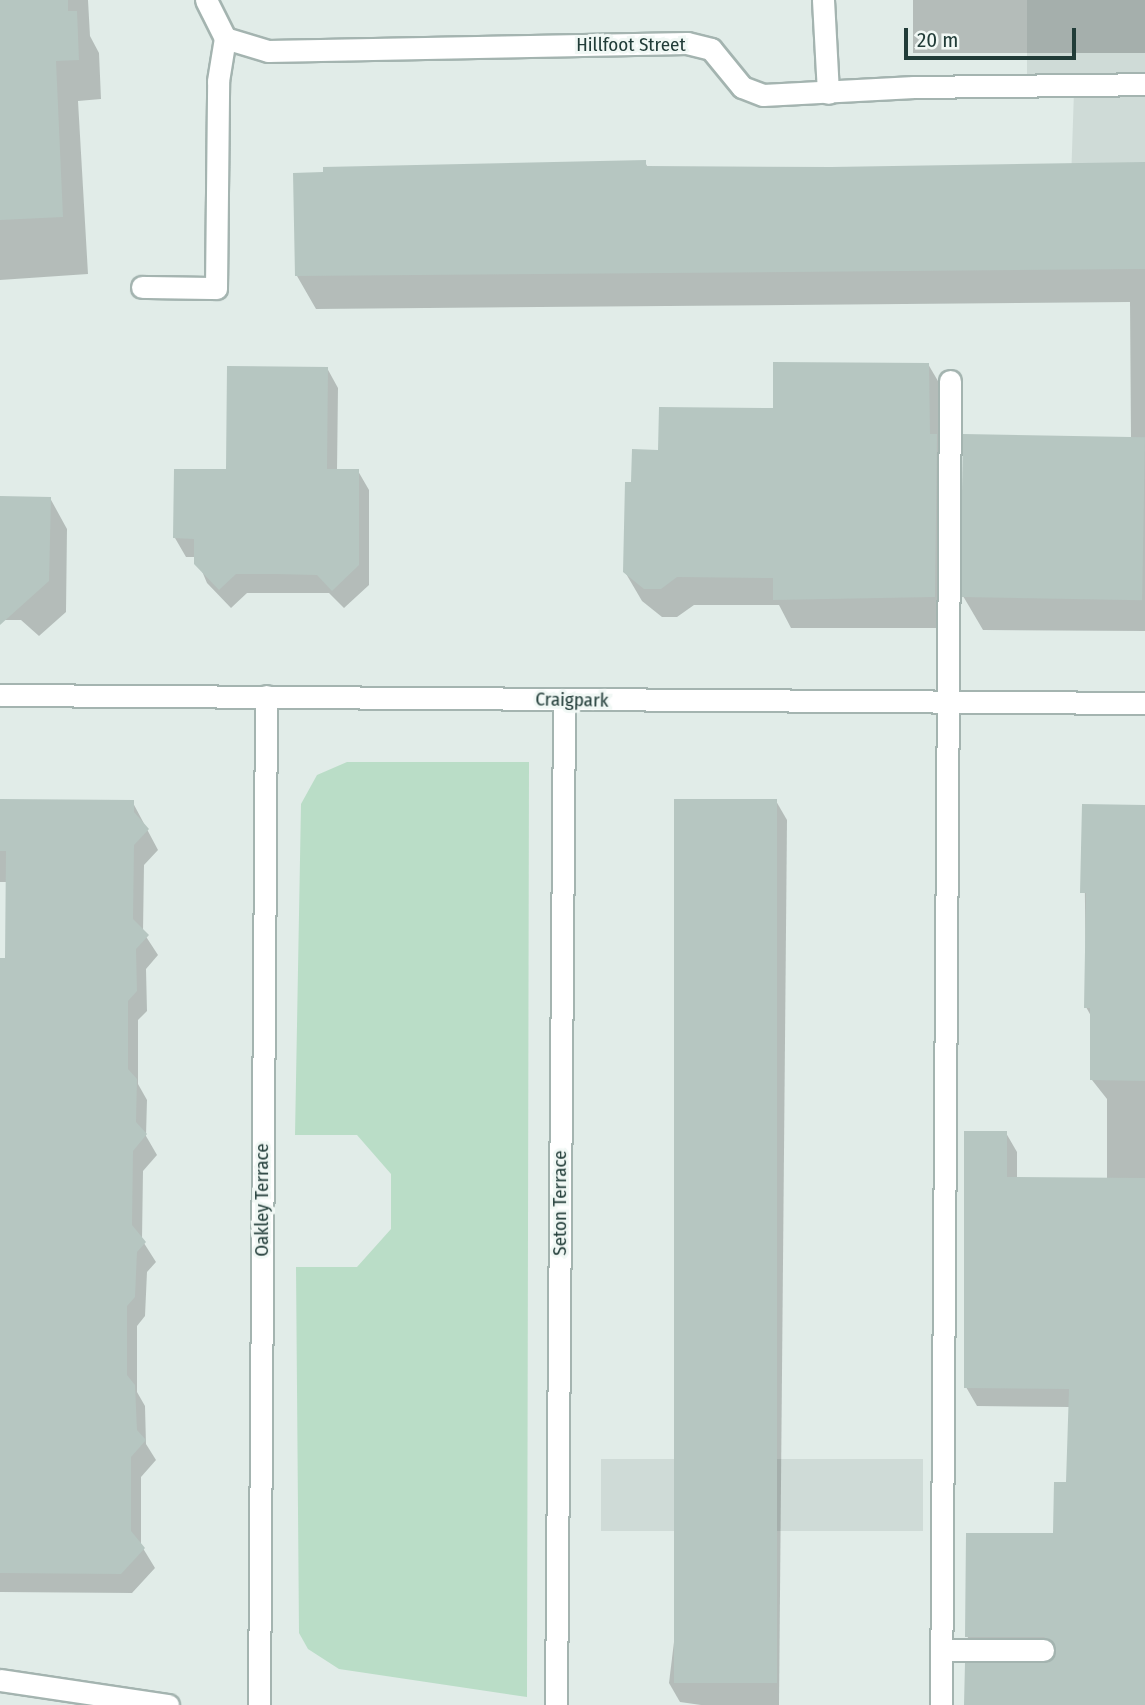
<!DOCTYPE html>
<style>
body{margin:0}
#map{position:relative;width:1145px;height:1705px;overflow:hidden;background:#e1ece8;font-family:"Fira Sans Condensed",sans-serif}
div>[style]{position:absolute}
.built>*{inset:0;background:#cfdbd7;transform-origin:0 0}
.green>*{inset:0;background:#baddc7}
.shadow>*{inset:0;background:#0003;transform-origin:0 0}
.building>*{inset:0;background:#b6c6c1;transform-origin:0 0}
.roads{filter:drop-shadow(2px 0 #a4b4b0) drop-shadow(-2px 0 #a4b4b0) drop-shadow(0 2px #a4b4b0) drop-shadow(0 -2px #a4b4b0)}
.lane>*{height:21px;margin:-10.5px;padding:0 10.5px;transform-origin:10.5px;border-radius:10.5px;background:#fff}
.street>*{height:21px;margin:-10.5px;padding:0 10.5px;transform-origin:10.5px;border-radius:10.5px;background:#fff}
span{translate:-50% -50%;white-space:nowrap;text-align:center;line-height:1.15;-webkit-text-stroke:6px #f1f8f5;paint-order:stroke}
.street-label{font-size:19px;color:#213c38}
.scale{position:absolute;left:904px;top:28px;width:172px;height:32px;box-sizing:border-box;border:4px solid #213c38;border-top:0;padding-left:9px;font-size:21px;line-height:24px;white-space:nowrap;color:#213c38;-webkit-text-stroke:5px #f1f8f5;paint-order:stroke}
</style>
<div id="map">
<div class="built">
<div style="clip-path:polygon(1027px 0,1145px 0,1145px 210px,1070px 211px,1074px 91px,1027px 94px)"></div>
<div style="left:601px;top:1459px;width:322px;height:72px"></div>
</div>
<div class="green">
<div style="clip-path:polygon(347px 762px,529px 762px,527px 1697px,339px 1669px,308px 1649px,299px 1633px,296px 1267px,357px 1267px,391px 1229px,391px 1174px,357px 1135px,295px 1135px,301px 804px,317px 775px)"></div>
</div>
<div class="shadow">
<div style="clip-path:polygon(0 0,88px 0,90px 36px,99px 53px,101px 99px,78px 101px,88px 274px,0 280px)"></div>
<div style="left:913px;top:0;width:232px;height:53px"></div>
<div style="clip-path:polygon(645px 162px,648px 168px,831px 169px,1145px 163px,1145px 631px,983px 630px,963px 596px,1131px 438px,1130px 302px,316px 309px,297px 276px,295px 175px)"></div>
<div style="clip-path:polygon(928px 364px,945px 393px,946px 628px,791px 628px,779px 605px,694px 605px,677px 617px,662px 617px,642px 601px,625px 572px,633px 484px,660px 451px,775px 410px)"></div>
<div style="clip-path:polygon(327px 368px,338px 388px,337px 471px,358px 471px,369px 490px,369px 585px,344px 608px,329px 593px,247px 593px,231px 608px,207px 583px,196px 557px,186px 557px,175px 538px,227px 470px)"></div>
<div style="clip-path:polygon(0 498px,50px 498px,67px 529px,66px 612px,39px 636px,21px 620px,0 620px)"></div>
<div style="clip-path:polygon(0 801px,132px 801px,158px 850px,144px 865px,143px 932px,158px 955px,146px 969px,147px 1011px,138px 1020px,138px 1084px,147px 1100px,146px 1136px,157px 1155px,143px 1171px,142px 1240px,156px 1262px,147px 1272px,145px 1316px,137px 1326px,137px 1392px,145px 1406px,146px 1444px,156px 1460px,141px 1477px,141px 1545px,155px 1568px,132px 1593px,0 1592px,0 960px,7px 960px,7px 882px,0 882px)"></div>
<div style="clip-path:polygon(776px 801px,787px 820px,779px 1705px,701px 1705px,680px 1702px,669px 1683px)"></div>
<div style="clip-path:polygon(1084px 806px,1145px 806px,1145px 1705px,966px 1705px,1044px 1665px,1054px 1655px,978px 1655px,967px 1636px,1055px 1535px,1068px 1484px,1070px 1407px,977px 1406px,966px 1387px,1006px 1133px,1017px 1152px,1017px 1179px,1107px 1180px,1107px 1099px,1092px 1080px,1091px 1016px,1086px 1007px)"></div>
</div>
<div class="building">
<div style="clip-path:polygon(0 0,68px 0,68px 11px,77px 11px,79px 60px,56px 61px,63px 217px,0 220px)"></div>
<div style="clip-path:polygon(646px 160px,646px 166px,831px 167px,1145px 162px,1145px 269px,295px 276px,293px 173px,323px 172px,323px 167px)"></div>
<div style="clip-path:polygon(773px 362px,929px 363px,930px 434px,937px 434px,935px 597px,773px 600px,773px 578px,677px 577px,661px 589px,644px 589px,623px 572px,625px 482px,631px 482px,632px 449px,658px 450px,659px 407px,773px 408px)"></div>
<div style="clip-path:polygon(227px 366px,328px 367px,327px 469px,359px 469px,359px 565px,332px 591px,317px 575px,276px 574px,236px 574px,219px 590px,194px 564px,194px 539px,173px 538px,174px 469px,226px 469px)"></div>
<div style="left:963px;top:434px;width:182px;height:163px;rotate:1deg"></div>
<div style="clip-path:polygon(0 496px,51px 497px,49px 581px,0 625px)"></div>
<div style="clip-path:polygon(0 799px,134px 800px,134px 812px,149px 829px,134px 845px,133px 919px,149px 935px,136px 949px,137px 991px,128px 1001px,128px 1069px,137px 1079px,136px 1122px,147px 1134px,133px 1151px,132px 1225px,146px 1242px,137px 1252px,135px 1297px,127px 1306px,127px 1375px,135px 1385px,137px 1430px,146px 1440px,131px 1457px,131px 1531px,145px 1548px,121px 1574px,0 1573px,0 958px,5px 958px,6px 851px,0 851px)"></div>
<div style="left:674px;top:799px;width:103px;height:884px"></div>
<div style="clip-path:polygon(1082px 804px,1145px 805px,1145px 1081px,1090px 1080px,1090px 1008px,1084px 1008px,1086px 893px,1080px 893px)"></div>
<div style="clip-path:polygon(964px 1131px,1007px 1131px,1007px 1177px,1145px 1178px,1145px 1705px,964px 1705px,965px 1663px,1043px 1663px,1055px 1656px,1055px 1644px,1044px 1637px,965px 1637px,966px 1533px,1053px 1533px,1054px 1482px,1066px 1482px,1069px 1389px,964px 1388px)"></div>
</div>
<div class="roads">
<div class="lane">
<div style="left:142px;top:287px;width:74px;rotate:0.8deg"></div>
<div style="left:216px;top:288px;width:207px;rotate:-89.4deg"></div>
<div style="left:218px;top:81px;width:44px;rotate:-80.8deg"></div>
<div style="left:943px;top:1650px;width:100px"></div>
<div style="left:941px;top:1705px;width:1324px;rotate:-89.61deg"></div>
</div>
<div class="street">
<div style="left:206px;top:0;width:42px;rotate:63.4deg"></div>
<div style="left:225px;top:38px;width:45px;rotate:16.8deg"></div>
<div style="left:268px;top:51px;width:419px;rotate:-1.1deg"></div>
<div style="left:687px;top:43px;width:25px;rotate:14deg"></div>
<div style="left:711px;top:49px;width:49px;rotate:50.8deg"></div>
<div style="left:742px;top:87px;width:22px;rotate:21deg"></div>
<div style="left:763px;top:95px;width:151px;rotate:-3deg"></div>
<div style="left:914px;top:87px;width:231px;rotate:-0.7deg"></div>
<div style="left:823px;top:0;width:93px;rotate:86.9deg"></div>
<div style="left:0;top:695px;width:1145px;rotate:0.4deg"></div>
<div style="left:0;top:1680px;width:170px;rotate:8.5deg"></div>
<div style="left:259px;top:1705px;width:1009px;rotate:-89.6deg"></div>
<div style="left:556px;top:1705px;width:1005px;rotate:-89.54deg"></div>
</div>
</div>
<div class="street-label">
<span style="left:631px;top:45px">Hillfoot Street</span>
<span style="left:572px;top:700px;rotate:1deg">Craigpark</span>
<span style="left:262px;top:1200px;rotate:-90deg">Oakley Terrace</span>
<span style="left:560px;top:1203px;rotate:-90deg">Seton Terrace</span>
</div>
<div class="scale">20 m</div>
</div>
